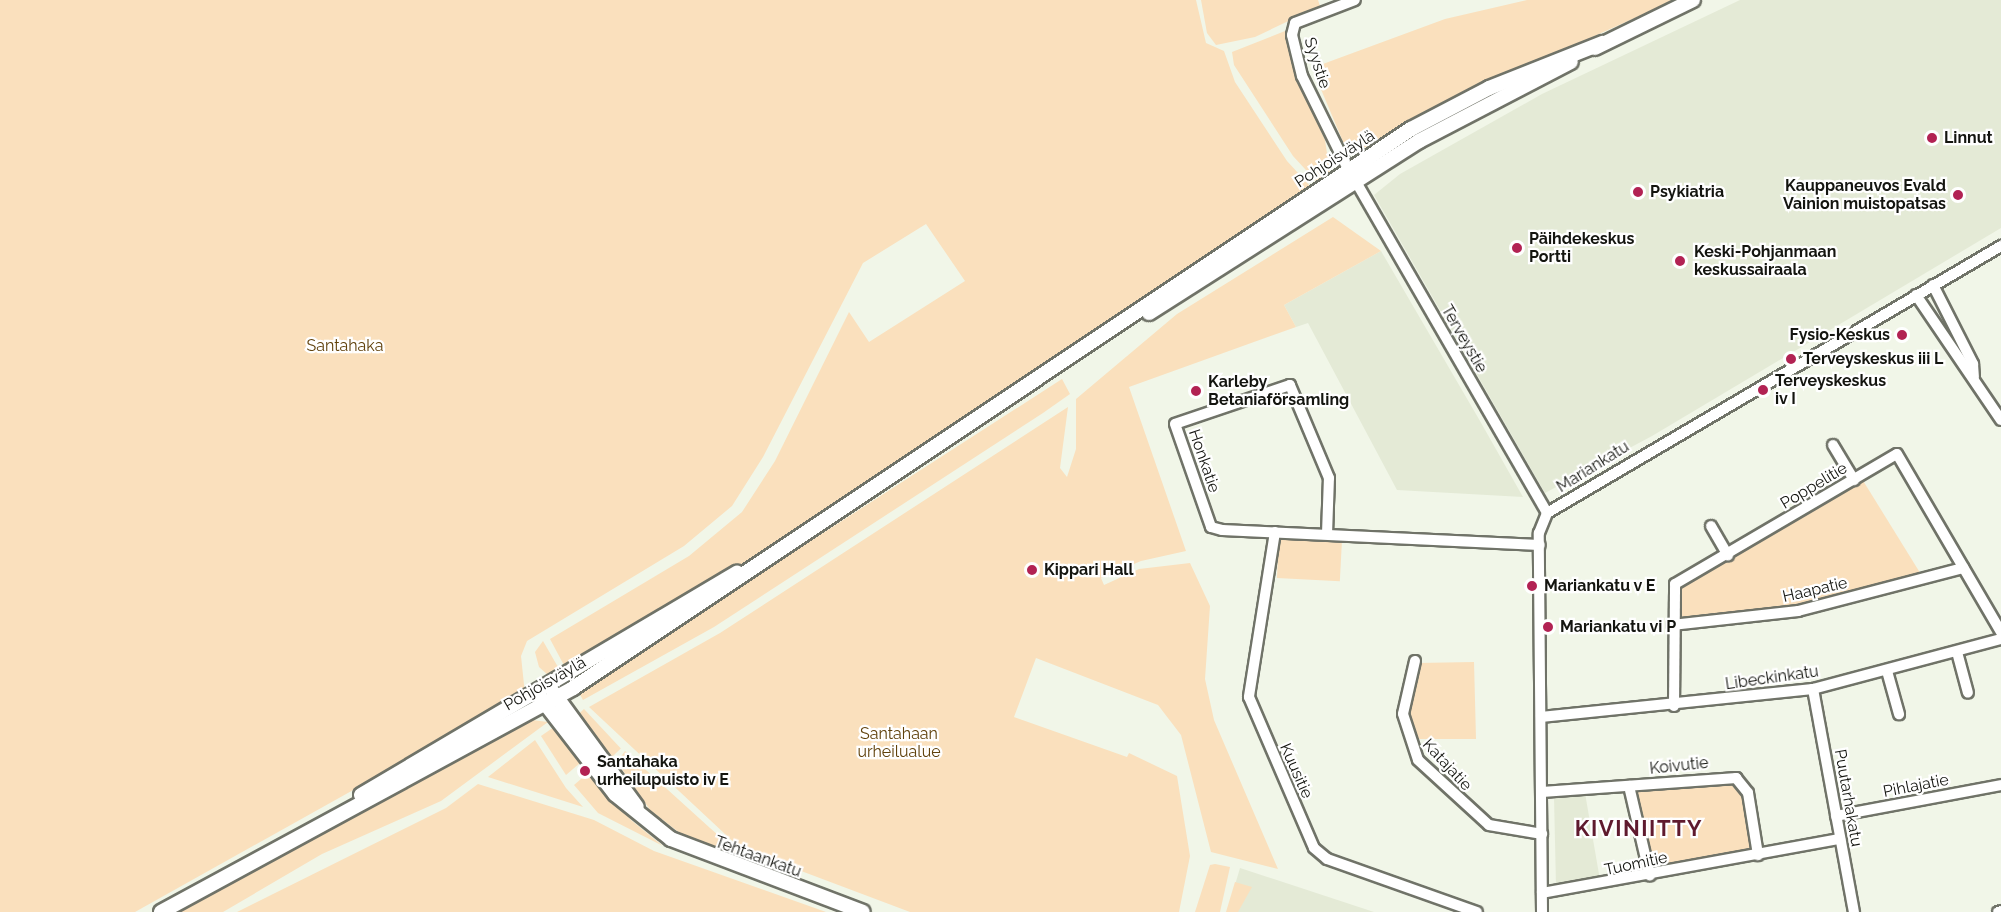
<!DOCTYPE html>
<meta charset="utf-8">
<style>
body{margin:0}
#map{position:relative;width:2001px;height:912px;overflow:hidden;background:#f1f6e8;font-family:Raleway,sans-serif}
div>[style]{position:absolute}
.built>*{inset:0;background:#e4ead6}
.green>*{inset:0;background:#fae0bd;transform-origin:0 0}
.roads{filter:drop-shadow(2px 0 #707368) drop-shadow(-2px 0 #707368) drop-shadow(0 2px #707368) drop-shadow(0 -2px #707368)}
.minor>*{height:10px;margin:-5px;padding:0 5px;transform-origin:5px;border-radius:5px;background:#fff}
.major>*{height:14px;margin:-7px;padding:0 7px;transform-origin:7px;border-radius:7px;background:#fff}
.dots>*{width:16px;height:16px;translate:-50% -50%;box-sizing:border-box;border:3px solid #fff;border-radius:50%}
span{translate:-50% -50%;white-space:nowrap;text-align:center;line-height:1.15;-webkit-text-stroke:4.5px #fff;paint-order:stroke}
.street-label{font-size:16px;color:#141510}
.poi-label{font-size:16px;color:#141510;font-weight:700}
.left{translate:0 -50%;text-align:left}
.right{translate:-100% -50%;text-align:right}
.park-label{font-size:16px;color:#60410b}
.district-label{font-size:22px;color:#5f1a2e;font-weight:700;letter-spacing:1.5px}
</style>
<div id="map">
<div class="built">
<div style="clip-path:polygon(1740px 0,2001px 0,2001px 228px,1652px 436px,1545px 493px,1374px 195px,1400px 174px,1542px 94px)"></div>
<div style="clip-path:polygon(1381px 251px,1480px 421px,1523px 497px,1397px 490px,1308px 323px,1296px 327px,1284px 305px)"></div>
<div style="clip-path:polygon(1585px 793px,1600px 880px,1556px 886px,1554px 797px)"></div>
<div style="clip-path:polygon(1240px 868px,1374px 912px,1227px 912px)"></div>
</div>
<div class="green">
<div style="clip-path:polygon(0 0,1196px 0,1206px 43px,1224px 51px,1235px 82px,1287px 161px,1310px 186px,1049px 369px,769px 548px,566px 669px,550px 639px,689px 556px,742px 512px,775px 461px,849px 312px,869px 342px,965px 281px,926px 224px,863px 263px,763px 457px,732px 506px,684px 546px,527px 641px,521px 656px,525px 694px,135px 912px,0 912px)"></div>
<div style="clip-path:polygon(1201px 0,1318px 0,1320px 6px,1255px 37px,1216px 45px,1207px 33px)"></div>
<div style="clip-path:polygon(1527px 0,1675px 0,1485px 85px,1370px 148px,1344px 144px,1312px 68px,1445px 19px)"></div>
<div style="clip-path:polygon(1285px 31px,1298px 79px,1325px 140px,1330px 173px,1316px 181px,1293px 156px,1234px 65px,1232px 52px)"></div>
<div style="clip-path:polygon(1333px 217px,1381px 251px,1284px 305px,1296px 327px,1129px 387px,1186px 551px,1141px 561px,1101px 578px,1104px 585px,1139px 569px,1190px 563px,1210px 606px,1205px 679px,1214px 720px,1278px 869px,1211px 852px,1181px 735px,1158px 705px,1036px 658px,1014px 717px,1127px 757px,1129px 753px,1177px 776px,1190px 856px,1179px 912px,910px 912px,740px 848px,589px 707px,720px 633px,1068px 407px,1060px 468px,1067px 477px,1076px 449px,1076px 399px,1177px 314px)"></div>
<div style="clip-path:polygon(1062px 379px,1070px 394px,1043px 413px,714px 627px,583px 700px,578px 691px)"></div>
<div style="clip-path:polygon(1862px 479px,1922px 576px,1793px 608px,1677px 620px,1677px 590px,1685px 583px)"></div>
<div style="left:1279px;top:538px;width:63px;height:40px;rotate:3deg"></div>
<div style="clip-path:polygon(543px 641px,562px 674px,549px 676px,539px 667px,535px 652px)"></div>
<div style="clip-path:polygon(1474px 662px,1476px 739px,1413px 739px,1408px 714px,1417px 663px)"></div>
<div style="left:584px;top:709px;width:54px;height:12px;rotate:47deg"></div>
<div style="clip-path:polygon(532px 720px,548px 722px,441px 801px,322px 854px,223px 912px,179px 912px)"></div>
<div style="clip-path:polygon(554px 727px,580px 763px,566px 775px,541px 736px)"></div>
<div style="clip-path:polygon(535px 740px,566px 788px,583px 807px,488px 777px)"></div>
<div style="clip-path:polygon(625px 751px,710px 828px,749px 862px,690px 841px,650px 810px,617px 762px)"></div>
<div style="clip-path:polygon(588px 773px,631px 820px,663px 846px,598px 813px,574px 785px)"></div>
<div style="clip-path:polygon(1734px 782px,1744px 795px,1753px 850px,1651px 870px,1634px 790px)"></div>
<div style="clip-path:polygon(478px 784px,594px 820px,654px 851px,826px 912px,237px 912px,446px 808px)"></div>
<div style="clip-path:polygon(1215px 864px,1230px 867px,1220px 912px,1195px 912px,1210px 865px)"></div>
<div style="clip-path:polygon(1235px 882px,1252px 887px,1238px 912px,1226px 912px)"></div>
</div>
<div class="roads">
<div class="minor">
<div style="left:1348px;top:169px;width:104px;rotate:-116.3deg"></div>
<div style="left:1302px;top:76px;width:42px;rotate:-103.7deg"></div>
<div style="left:1292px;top:35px;width:12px;rotate:-76deg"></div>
<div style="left:1295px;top:23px;width:64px;rotate:-21deg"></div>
<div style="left:1355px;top:180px;width:384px;rotate:60deg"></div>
<div style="left:1933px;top:285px;width:89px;rotate:63.1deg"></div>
<div style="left:1973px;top:364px;width:13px;rotate:86deg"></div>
<div style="left:1916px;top:295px;width:151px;rotate:55.8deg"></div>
<div style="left:1833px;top:445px;width:41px;rotate:59deg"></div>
<div style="left:1711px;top:526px;width:34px;rotate:60deg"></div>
<div style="left:1275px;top:532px;width:167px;rotate:99deg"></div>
<div style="left:1249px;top:697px;width:164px;rotate:66.7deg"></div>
<div style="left:1314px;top:848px;width:17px;rotate:40deg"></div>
<div style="left:1327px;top:859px;width:159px;rotate:19.5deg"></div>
<div style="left:1327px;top:534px;width:56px;rotate:-88deg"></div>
<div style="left:1329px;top:478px;width:101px;rotate:-112.8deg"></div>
<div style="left:1290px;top:385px;width:121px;rotate:161.3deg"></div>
<div style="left:1175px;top:424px;width:109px;rotate:70.7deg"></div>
<div style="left:1211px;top:527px;width:11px;rotate:15deg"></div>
<div style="left:1222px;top:530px;width:318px;rotate:2.7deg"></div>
<div style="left:1672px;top:625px;width:127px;rotate:-6.3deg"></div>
<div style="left:1798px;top:611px;width:171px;rotate:-14.6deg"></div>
<div style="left:1957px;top:652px;width:42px;rotate:75deg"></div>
<div style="left:1415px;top:661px;width:54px;rotate:102.8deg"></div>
<div style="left:1403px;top:714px;width:48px;rotate:71.9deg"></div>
<div style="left:1418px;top:760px;width:96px;rotate:42.5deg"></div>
<div style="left:1489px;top:825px;width:54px;rotate:9.6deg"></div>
<div style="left:1887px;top:671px;width:45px;rotate:74.4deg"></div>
<div style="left:1813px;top:689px;width:227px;rotate:79.6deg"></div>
<div style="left:1674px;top:706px;width:122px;rotate:-89.5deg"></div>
<div style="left:1675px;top:584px;width:257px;rotate:-30.4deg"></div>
<div style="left:1897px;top:454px;width:206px;rotate:59.7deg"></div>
<div style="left:1541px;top:717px;width:273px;rotate:-5.9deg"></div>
<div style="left:1813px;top:689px;width:195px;rotate:-14.9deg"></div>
<div style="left:1629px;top:786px;width:92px;rotate:76.9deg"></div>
<div style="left:1542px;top:792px;width:195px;rotate:-4.1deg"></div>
<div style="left:1736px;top:778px;width:19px;rotate:51deg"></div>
<div style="left:1748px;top:793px;width:63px;rotate:80.8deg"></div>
<div style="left:1836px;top:816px;width:168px;rotate:-10.6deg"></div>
<div style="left:1542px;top:893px;width:303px;rotate:-10.3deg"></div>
<div style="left:1542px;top:912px;width:379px;rotate:-90.5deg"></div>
<div style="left:1539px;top:533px;width:22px;rotate:-68deg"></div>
<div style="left:1547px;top:513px;width:527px;rotate:-30.46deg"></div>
<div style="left:1998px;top:912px;width:3px;rotate:-18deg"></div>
</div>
<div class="major">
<div style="left:1595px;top:48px;width:109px;rotate:-26.1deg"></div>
<div style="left:1149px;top:313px;width:320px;rotate:-32.5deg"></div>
<div style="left:1419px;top:141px;width:171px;rotate:-27.5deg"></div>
<div style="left:553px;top:692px;width:142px;rotate:53.9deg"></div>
<div style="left:540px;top:697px;width:123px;rotate:52.3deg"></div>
<div style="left:615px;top:794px;width:72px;rotate:38.8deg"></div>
<div style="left:671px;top:839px;width:205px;rotate:20.8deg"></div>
<div style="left:361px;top:795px;width:437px;rotate:-30.6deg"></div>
<div style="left:161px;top:912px;width:469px;rotate:-28.5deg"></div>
<div style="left:573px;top:688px;width:1007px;rotate:-33.71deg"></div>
<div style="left:1411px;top:129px;width:88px;rotate:-27.7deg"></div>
<div style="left:1489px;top:88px;width:122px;rotate:-21.7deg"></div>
</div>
</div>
<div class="dots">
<div style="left:1932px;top:138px;background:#b22253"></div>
<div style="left:1638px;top:192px;background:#b22253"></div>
<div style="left:1958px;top:195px;background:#b22253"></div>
<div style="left:1517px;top:248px;background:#b22253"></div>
<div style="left:1680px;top:261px;background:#b22253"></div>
<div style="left:1902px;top:335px;background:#b22253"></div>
<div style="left:1791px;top:359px;background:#b22253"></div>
<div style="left:1763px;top:390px;background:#b22253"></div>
<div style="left:1196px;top:391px;background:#b22253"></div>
<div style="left:1032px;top:570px;background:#b22253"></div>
<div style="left:1532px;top:586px;background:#b22253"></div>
<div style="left:1548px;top:627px;background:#b22253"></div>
<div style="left:585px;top:771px;background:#b22253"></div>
</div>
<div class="street-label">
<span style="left:1317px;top:63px;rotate:72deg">Syystie</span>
<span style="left:1335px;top:159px;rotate:-33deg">Pohjoisväylä</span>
<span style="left:1464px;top:339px;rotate:60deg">Terveystie</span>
<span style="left:1204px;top:461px;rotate:71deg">Honkatie</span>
<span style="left:1593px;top:467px;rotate:-32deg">Mariankatu</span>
<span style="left:1814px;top:486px;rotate:-31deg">Poppelitie</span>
<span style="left:1815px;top:590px;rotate:-13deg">Haapatie</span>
<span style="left:1772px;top:678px;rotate:-8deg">Libeckinkatu</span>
<span style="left:545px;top:684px;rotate:-30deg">Pohjoisväylä</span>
<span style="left:1447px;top:765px;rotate:47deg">Katajatie</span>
<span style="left:1679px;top:766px;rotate:-6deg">Koivutie</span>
<span style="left:1296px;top:771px;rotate:66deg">Kuusitie</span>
<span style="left:1916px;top:786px;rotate:-11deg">Pihlajatie</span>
<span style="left:1848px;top:798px;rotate:80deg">Puutarhakatu</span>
<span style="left:758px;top:857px;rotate:20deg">Tehtaankatu</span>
<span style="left:1636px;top:864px;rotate:-12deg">Tuomitie</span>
</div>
<div class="poi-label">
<span class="left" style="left:1944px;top:138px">Linnut</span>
<span class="right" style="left:1946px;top:195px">Kauppaneuvos Evald<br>Vainion muistopatsas</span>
<span class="left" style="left:1650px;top:192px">Psykiatria</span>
<span class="left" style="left:1529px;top:248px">Päihdekeskus<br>Portti</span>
<span class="left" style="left:1694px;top:261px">Keski-Pohjanmaan<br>keskussairaala</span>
<span class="right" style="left:1890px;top:335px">Fysio-Keskus</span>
<span class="left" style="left:1803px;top:359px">Terveyskeskus iii L</span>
<span class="left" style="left:1775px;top:390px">Terveyskeskus<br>iv I</span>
<span class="left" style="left:1208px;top:391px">Karleby<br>Betaniaförsamling</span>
<span class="left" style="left:1044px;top:570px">Kippari Hall</span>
<span class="left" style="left:1544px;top:586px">Mariankatu v E</span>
<span class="left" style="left:1560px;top:627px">Mariankatu vi P</span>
<span class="left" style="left:597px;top:771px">Santahaka<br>urheilupuisto iv E</span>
</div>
<div class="park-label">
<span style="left:345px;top:346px">Santahaka</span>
<span style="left:899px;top:743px">Santahaan<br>urheilualue</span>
</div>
<div class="district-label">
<span style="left:1639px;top:829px">KIVINIITTY</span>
</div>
</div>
